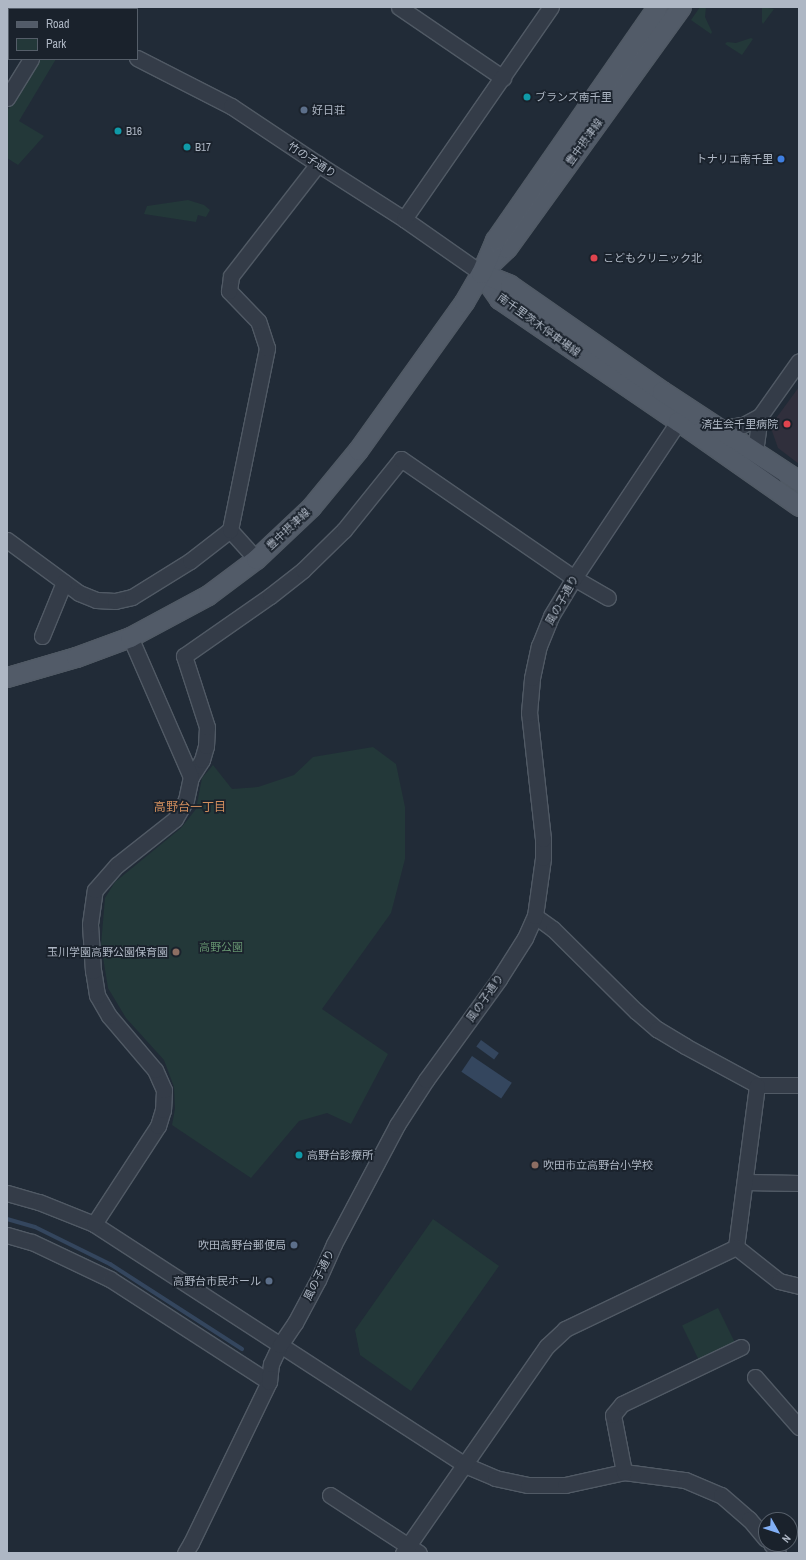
<!DOCTYPE html>
<meta charset="utf-8">
<style>
body{margin:0}
#map{position:relative;width:806px;height:1560px;overflow:hidden;background:#212b37;font-family:"Archivo Narrow","Noto Sans JP",sans-serif}
div>[style]{position:absolute}
.medical>*{inset:0;background:#302f3c}
.green>*{inset:0;background:#233839;transform-origin:0 0}
.water>*{inset:0;background:#34465e;transform-origin:0 0}
.stream>*{height:4px;margin:-2px;padding:0 2px;transform-origin:2px;border-radius:2px;background:#34465e}
.roads{filter:drop-shadow(1px 0 #515a65) drop-shadow(-1px 0 #515a65) drop-shadow(0 1px #515a65) drop-shadow(0 -1px #515a65)}
.minor>*{height:15px;margin:-7.5px;padding:0 7.5px;transform-origin:7.5px;border-radius:7.5px;background:#343c48}
.major>*{height:19px;margin:-9.5px;padding:0 9.5px;transform-origin:9.5px;border-radius:9.5px;background:#525b68}
.dots>*{width:11px;height:11px;translate:-50% -50%;box-sizing:border-box;border:2px solid #1a222c;border-radius:50%}
span{translate:-50% -50%;white-space:nowrap;text-align:center;line-height:1.15;-webkit-text-stroke:3.5px #1a222c;paint-order:stroke}
.poi-label{font-size:11px;color:#aeb7c4}
.left{translate:0 -50%;text-align:left}
.right{translate:-100% -50%;text-align:right}
.street-label{font-size:11px;color:#aeb7c4}
.park-label{font-size:11px;color:#669470}
.neighbourhood-label{font-size:12px;color:#d18e5d}
.frame{position:absolute;inset:0;border:8px solid #aeb7c4;pointer-events:none}
.legend{position:absolute;left:8px;top:8px;width:130px;height:52px;box-sizing:border-box;background:#1a222c;border:1px solid #555e69;margin:0;padding:5px 7px;list-style:none;font-size:12px;color:#aeb7c4}
.legend li{display:flex;align-items:center;gap:8px;height:20px}
.legend b{width:20px;border:1px solid #555e69}
.north{position:absolute;left:758px;top:1512px;width:40px;height:40px;box-sizing:border-box;background:#1a222c;border:1px solid #555e69;border-radius:50%;rotate:129deg;font-size:11px;font-weight:700;line-height:16px;text-align:center;color:#aeb7c4}
.north::after{content:'';display:block;margin:auto;width:14px;height:18px;background:#82b0f6;clip-path:polygon(50% 0,100% 100%,50% 72%,0 100%)}
</style>
<div id="map">
<div class="medical">
<div style="clip-path:polygon(799px 387px,799px 464px,778px 448px,772px 431px,777px 417px)"></div>
</div>
<div class="green">
<div style="clip-path:polygon(700px 7px,706px 7px,705px 17px,712px 32px,711px 34px,691px 20px)"></div>
<div style="clip-path:polygon(762px 7px,774px 9px,763px 24px,762px 22px)"></div>
<div style="clip-path:polygon(751px 38px,753px 39px,742px 55px,725px 44px,727px 42px,736px 43px)"></div>
<div style="clip-path:polygon(39px 59px,56px 59px,19px 121px,44px 136px,18px 165px,7px 158px,7px 111px)"></div>
<div style="clip-path:polygon(188px 200px,204px 205px,210px 210px,206px 217px,198px 215px,196px 222px,144px 214px,147px 206px)"></div>
<div style="clip-path:polygon(373px 747px,396px 764px,405px 807px,405px 859px,391px 913px,322px 1009px,388px 1054px,351px 1124px,327px 1113px,299px 1121px,251px 1178px,172px 1125px,175px 1109px,174px 1087px,164px 1060px,126px 1018px,108px 988px,101px 945px,105px 898px,115px 882px,181px 828px,196px 809px,202px 778px,213px 765px,232px 789px,258px 787px,294px 775px,313px 757px)"></div>
<div style="clip-path:polygon(433px 1219px,499px 1266px,411px 1391px,360px 1355px,355px 1330px)"></div>
<div style="left:718px;top:1308px;width:41px;height:40px;rotate:64deg"></div>
</div>
<div class="water">
<div style="left:481px;top:1040px;width:22px;height:8px;rotate:36deg"></div>
<div style="left:472px;top:1056px;width:48px;height:19px;rotate:34deg"></div>
</div>
<div class="stream">
<div style="left:7px;top:1219px;width:29px;rotate:16deg"></div>
<div style="left:35px;top:1227px;width:84px;rotate:26.3deg"></div>
<div style="left:110px;top:1264px;width:157px;rotate:32.8deg"></div>
</div>
<div class="roads">
<div class="minor">
<div style="left:399px;top:7px;width:126px;rotate:34.3deg"></div>
<div style="left:7px;top:12px;width:2px;rotate:27deg"></div>
<div style="left:137px;top:58px;width:106px;rotate:27.1deg"></div>
<div style="left:231px;top:106px;width:105px;rotate:33.7deg"></div>
<div style="left:318px;top:164px;width:102px;rotate:32.6deg"></div>
<div style="left:404px;top:219px;width:94px;rotate:35deg"></div>
<div style="left:7px;top:98px;width:46px;rotate:-58.4deg"></div>
<div style="left:404px;top:219px;width:258px;rotate:-55.3deg"></div>
<div style="left:760px;top:416px;width:35px;rotate:98deg"></div>
<div style="left:755px;top:451px;width:13px;rotate:77deg"></div>
<div style="left:758px;top:464px;width:24px;rotate:52deg"></div>
<div style="left:721px;top:428px;width:22px;rotate:-8deg"></div>
<div style="left:743px;top:425px;width:19px;rotate:-28deg"></div>
<div style="left:760px;top:416px;width:67px;rotate:-54.7deg"></div>
<div style="left:230px;top:530px;width:39px;rotate:48deg"></div>
<div style="left:7px;top:540px;width:89px;rotate:36.4deg"></div>
<div style="left:79px;top:593px;width:18px;rotate:22deg"></div>
<div style="left:96px;top:600px;width:19px;rotate:3deg"></div>
<div style="left:115px;top:601px;width:17px;rotate:-13deg"></div>
<div style="left:132px;top:597px;width:68px;rotate:-31.8deg"></div>
<div style="left:190px;top:561px;width:51px;rotate:-37.8deg"></div>
<div style="left:230px;top:530px;width:186px;rotate:-78.5deg"></div>
<div style="left:267px;top:348px;width:28px;rotate:-108deg"></div>
<div style="left:258px;top:321px;width:42px;rotate:-134deg"></div>
<div style="left:229px;top:291px;width:15px;rotate:-82deg"></div>
<div style="left:231px;top:276px;width:142px;rotate:-52.2deg"></div>
<div style="left:42px;top:636px;width:58px;rotate:-67.8deg"></div>
<div style="left:191px;top:777px;width:20px;rotate:-57deg"></div>
<div style="left:202px;top:760px;width:15px;rotate:-74deg"></div>
<div style="left:206px;top:746px;width:19px;rotate:-87deg"></div>
<div style="left:207px;top:727px;width:75px;rotate:-107.9deg"></div>
<div style="left:184px;top:656px;width:105px;rotate:-34.9deg"></div>
<div style="left:270px;top:596px;width:42px;rotate:-38.2deg"></div>
<div style="left:303px;top:570px;width:57px;rotate:-44.3deg"></div>
<div style="left:344px;top:530px;width:91px;rotate:-51.2deg"></div>
<div style="left:401px;top:459px;width:210px;rotate:34.5deg"></div>
<div style="left:574px;top:578px;width:39px;rotate:30deg"></div>
<div style="left:535px;top:916px;width:22px;rotate:36deg"></div>
<div style="left:553px;top:929px;width:117px;rotate:44.7deg"></div>
<div style="left:636px;top:1011px;width:28px;rotate:41deg"></div>
<div style="left:657px;top:1029px;width:33px;rotate:31deg"></div>
<div style="left:685px;top:1046px;width:82px;rotate:28.4deg"></div>
<div style="left:757px;top:1085px;width:42px"></div>
<div style="left:745px;top:1182px;width:54px;rotate:1.1deg"></div>
<div style="left:7px;top:1193px;width:33px;rotate:16deg"></div>
<div style="left:39px;top:1202px;width:59px;rotate:21.8deg"></div>
<div style="left:94px;top:1224px;width:442px;rotate:33deg"></div>
<div style="left:465px;top:1465px;width:33px;rotate:23deg"></div>
<div style="left:495px;top:1478px;width:34px;rotate:12deg"></div>
<div style="left:528px;top:1485px;width:37px"></div>
<div style="left:565px;top:1485px;width:60px;rotate:-12.4deg"></div>
<div style="left:624px;top:1472px;width:62px;rotate:7.5deg"></div>
<div style="left:685px;top:1480px;width:39px;rotate:23deg"></div>
<div style="left:721px;top:1495px;width:37px;rotate:41deg"></div>
<div style="left:749px;top:1519px;width:26px;rotate:50deg"></div>
<div style="left:94px;top:1224px;width:117px;rotate:-56.9deg"></div>
<div style="left:158px;top:1126px;width:17px;rotate:-73deg"></div>
<div style="left:163px;top:1110px;width:20px;rotate:-87deg"></div>
<div style="left:164px;top:1090px;width:22px;rotate:-114deg"></div>
<div style="left:155px;top:1070px;width:71px;rotate:-130.4deg"></div>
<div style="left:109px;top:1016px;width:24px;rotate:-120deg"></div>
<div style="left:97px;top:995px;width:24px;rotate:-99deg"></div>
<div style="left:93px;top:971px;width:47px;rotate:-93.7deg"></div>
<div style="left:90px;top:924px;width:34px;rotate:-82deg"></div>
<div style="left:95px;top:890px;width:33px;rotate:-49deg"></div>
<div style="left:117px;top:865px;width:74px;rotate:-38.4deg"></div>
<div style="left:175px;top:819px;width:22px;rotate:-60deg"></div>
<div style="left:186px;top:800px;width:24px;rotate:-78deg"></div>
<div style="left:191px;top:777px;width:153px;rotate:-113.5deg"></div>
<div style="left:7px;top:1235px;width:26px;rotate:16deg"></div>
<div style="left:32px;top:1242px;width:86px;rotate:25.4deg"></div>
<div style="left:110px;top:1279px;width:189px;rotate:32.9deg"></div>
<div style="left:736px;top:1247px;width:163px;rotate:-82.6deg"></div>
<div style="left:736px;top:1247px;width:55px;rotate:38.3deg"></div>
<div style="left:779px;top:1281px;width:21px;rotate:14deg"></div>
<div style="left:755px;top:1377px;width:67px;rotate:48.7deg"></div>
<div style="left:624px;top:1472px;width:58px;rotate:-100.9deg"></div>
<div style="left:613px;top:1415px;width:14px;rotate:-51deg"></div>
<div style="left:622px;top:1404px;width:132px;rotate:-25.6deg"></div>
<div style="left:330px;top:1495px;width:106px;rotate:33.1deg"></div>
<div style="left:771px;top:1544px;width:11px;rotate:52deg"></div>
<div style="left:185px;top:1553px;width:12px;rotate:-59deg"></div>
<div style="left:191px;top:1543px;width:179px;rotate:-64.2deg"></div>
<div style="left:269px;top:1382px;width:18px;rotate:-84deg"></div>
<div style="left:271px;top:1364px;width:21px;rotate:-65deg"></div>
<div style="left:280px;top:1345px;width:27px;rotate:-56deg"></div>
<div style="left:295px;top:1323px;width:49px;rotate:-61.9deg"></div>
<div style="left:318px;top:1280px;width:39px;rotate:-66deg"></div>
<div style="left:334px;top:1244px;width:135px;rotate:-62.1deg"></div>
<div style="left:397px;top:1125px;width:54px;rotate:-57.2deg"></div>
<div style="left:426px;top:1080px;width:125px;rotate:-54.1deg"></div>
<div style="left:499px;top:979px;width:49px;rotate:-57.6deg"></div>
<div style="left:525px;top:938px;width:24px;rotate:-66deg"></div>
<div style="left:535px;top:916px;width:59px;rotate:-82.1deg"></div>
<div style="left:543px;top:858px;width:19px;rotate:-90deg"></div>
<div style="left:543px;top:839px;width:127px;rotate:-96.3deg"></div>
<div style="left:529px;top:713px;width:35px;rotate:-85deg"></div>
<div style="left:532px;top:678px;width:33px;rotate:-78deg"></div>
<div style="left:539px;top:646px;width:32px;rotate:-68deg"></div>
<div style="left:551px;top:616px;width:44px;rotate:-58.8deg"></div>
<div style="left:574px;top:578px;width:198px;rotate:-56.3deg"></div>
<div style="left:403px;top:1553px;width:252px;rotate:-55.2deg"></div>
<div style="left:547px;top:1346px;width:25px;rotate:-43deg"></div>
<div style="left:565px;top:1329px;width:190px;rotate:-25.6deg"></div>
</div>
<div class="major">
<div style="left:486px;top:268px;width:29px;rotate:-44deg"></div>
<div style="left:507px;top:248px;width:297px;rotate:-54.2deg"></div>
<div style="left:481px;top:273px;width:32px;rotate:55deg"></div>
<div style="left:499px;top:299px;width:217px;rotate:34.3deg"></div>
<div style="left:678px;top:421px;width:148px;rotate:35.1deg"></div>
<div style="left:481px;top:273px;width:31px;rotate:22deg"></div>
<div style="left:510px;top:285px;width:185px;rotate:34.9deg"></div>
<div style="left:662px;top:391px;width:164px;rotate:33.3deg"></div>
<div style="left:7px;top:677px;width:72px;rotate:-16.2deg"></div>
<div style="left:76px;top:657px;width:58px;rotate:-20.3deg"></div>
<div style="left:130px;top:637px;width:89px;rotate:-28.3deg"></div>
<div style="left:208px;top:595px;width:60px;rotate:-36.9deg"></div>
<div style="left:256px;top:559px;width:76px;rotate:-43.4deg"></div>
<div style="left:311px;top:507px;width:74px;rotate:-50.5deg"></div>
<div style="left:358px;top:450px;width:182px;rotate:-54.4deg"></div>
<div style="left:464px;top:302px;width:34px;rotate:-60deg"></div>
<div style="left:481px;top:273px;width:36px;rotate:-67deg"></div>
<div style="left:495px;top:240px;width:284px;rotate:-55.2deg"></div>
</div>
</div>
<div class="dots">
<div style="left:527px;top:97px;background:#0f9aa8"></div>
<div style="left:304px;top:110px;background:#5c6f8a"></div>
<div style="left:118px;top:131px;background:#0f9aa8"></div>
<div style="left:187px;top:147px;background:#0f9aa8"></div>
<div style="left:781px;top:159px;background:#3f7fe0"></div>
<div style="left:594px;top:258px;background:#e0444e"></div>
<div style="left:787px;top:424px;background:#e0444e"></div>
<div style="left:176px;top:952px;background:#8d6e63"></div>
<div style="left:299px;top:1155px;background:#0f9aa8"></div>
<div style="left:535px;top:1165px;background:#8d6e63"></div>
<div style="left:294px;top:1245px;background:#5c6f8a"></div>
<div style="left:269px;top:1281px;background:#5c6f8a"></div>
</div>
<div class="poi-label">
<span class="left" style="left:535px;top:97px">ブランズ南千里</span>
<span class="left" style="left:312px;top:110px">好日荘</span>
<span class="left" style="left:126px;top:131px">B16</span>
<span class="left" style="left:195px;top:147px">B17</span>
<span class="right" style="left:773px;top:159px">トナリエ南千里</span>
<span class="left" style="left:603px;top:258px">こどもクリニック北</span>
<span class="right" style="left:778px;top:424px">済生会千里病院</span>
<span class="right" style="left:168px;top:952px">玉川学園高野公園保育園</span>
<span class="left" style="left:307px;top:1155px">高野台診療所</span>
<span class="left" style="left:543px;top:1165px">吹田市立高野台小学校</span>
<span class="right" style="left:286px;top:1245px">吹田高野台郵便局</span>
<span class="right" style="left:261px;top:1281px">高野台市民ホール</span>
</div>
<div class="street-label">
<span style="left:584px;top:142px;rotate:-54deg">豊中摂津線</span>
<span style="left:312px;top:160px;rotate:33deg">竹の子通り</span>
<span style="left:539px;top:325px;rotate:36deg">南千里茨木停車場線</span>
<span style="left:288px;top:529px;rotate:-43deg">豊中摂津線</span>
<span style="left:562px;top:600px;rotate:-61deg">風の子通り</span>
<span style="left:485px;top:998px;rotate:-55deg">風の子通り</span>
<span style="left:319px;top:1275px;rotate:-64deg">風の子通り</span>
</div>
<div class="park-label">
<span style="left:221px;top:947px">高野公園</span>
</div>
<div class="neighbourhood-label">
<span style="left:190px;top:808px">高野台一丁目</span>
</div>
<div class="frame"></div>
<ul class="legend">
<li><b style="height:5px;background:#525b68"></b>Road</li>
<li><b style="height:11px;background:#233839"></b>Park</li>
</ul>
<div class="north">N</div>
</div>
